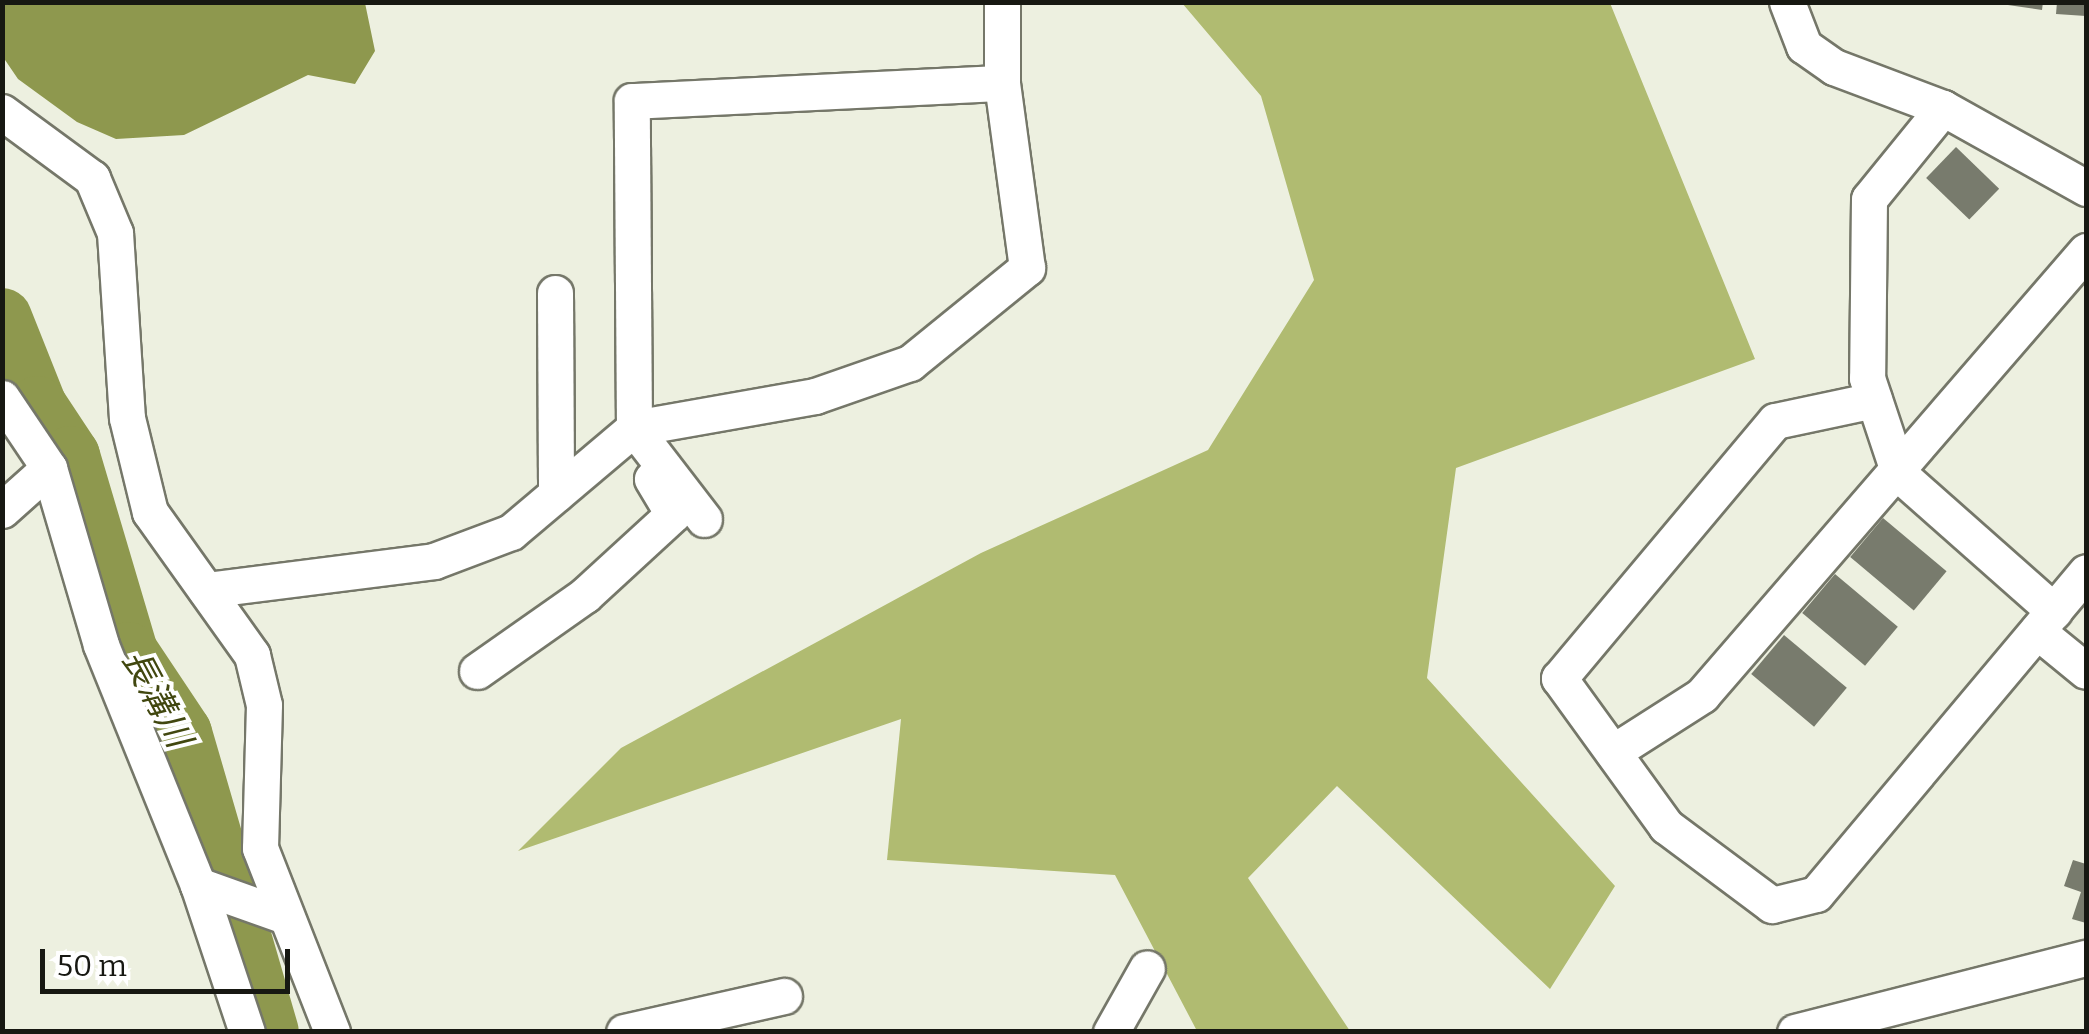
<!DOCTYPE html>
<meta charset="utf-8">
<style>
body{margin:0}
#map{position:relative;width:2089px;height:1034px;overflow:hidden;background:#edf0e0;font-family:Bitter,"Noto Sans JP",serif}
div>[style]{position:absolute}
.forest>*{inset:0;background:#b0bb71}
.water>*{inset:0;background:#8e984e}
.river>*{height:60px;margin:-30px;padding:0 30px;transform-origin:30px;border-radius:30px;background:#8e984e}
.building>*{inset:0;background:#787b6d;transform-origin:0 0}
.roads{filter:drop-shadow(2px 0 #757769) drop-shadow(-2px 0 #757769) drop-shadow(0 2px #757769) drop-shadow(0 -2px #757769)}
.minor>*{height:35px;margin:-17.5px;padding:0 17.5px;transform-origin:17.5px;border-radius:17.5px;background:#fff}
span{translate:-50% -50%;white-space:nowrap;text-align:center;line-height:1.15;-webkit-text-stroke:8px #fff;paint-order:stroke}
.water-label{font-size:35px;color:#41470f;font-style:italic}
.frame{position:absolute;inset:0;border:5px solid #171812;pointer-events:none}
.scale{position:absolute;left:40px;top:949px;width:250px;height:45px;box-sizing:border-box;border:5px solid #171812;border-top:0;padding-left:12px;font-size:30px;line-height:35px;white-space:nowrap;color:#171812;-webkit-text-stroke:8px #fff;paint-order:stroke}
</style>
<div id="map">
<div class="forest">
<div style="clip-path:polygon(1182px 3px,1610px 3px,1755px 359px,1456px 468px,1427px 678px,1615px 886px,1550px 989px,1337px 786px,1248px 878px,1350px 1031px,1197px 1031px,1115px 875px,887px 860px,901px 719px,518px 851px,621px 748px,981px 553px,1208px 450px,1314px 280px,1261px 96px)"></div>
</div>
<div class="water">
<div style="clip-path:polygon(2px 3px,365px 3px,375px 51px,355px 84px,308px 75px,184px 135px,116px 139px,77px 122px,18px 79px,3px 57px)"></div>
</div>
<div class="river">
<div style="left:2px;top:318px;width:95px;rotate:68.3deg"></div>
<div style="left:37px;top:406px;width:60px;rotate:56.6deg"></div>
<div style="left:70px;top:456px;width:204px;rotate:73.5deg"></div>
<div style="left:128px;top:652px;width:97px;rotate:56.3deg"></div>
<div style="left:182px;top:733px;width:311px;rotate:73.8deg"></div>
</div>
<div class="building">
<div style="clip-path:polygon(1987px 2px,2043px 2px,2042px 10px)"></div>
<div style="clip-path:polygon(2057px 2px,2086px 2px,2086px 16px,2056px 14px)"></div>
<div style="left:1956px;top:147px;width:60px;height:43px;rotate:44deg"></div>
<div style="left:1883px;top:518px;width:83px;height:51px;rotate:40deg"></div>
<div style="left:1835px;top:574px;width:82px;height:51px;rotate:40deg"></div>
<div style="left:1784px;top:635px;width:82px;height:51px;rotate:40deg"></div>
<div style="clip-path:polygon(2073px 860px,2086px 864px,2086px 923px,2072px 919px,2081px 892px,2064px 886px)"></div>
</div>
<div class="roads">
<div class="minor">
<div style="left:1787px;top:2px;width:47px;rotate:68.9deg"></div>
<div style="left:1804px;top:46px;width:37px;rotate:35deg"></div>
<div style="left:1834px;top:67px;width:116px;rotate:20.6deg"></div>
<div style="left:1943px;top:108px;width:164px;rotate:29.2deg"></div>
<div style="left:1943px;top:108px;width:117px;rotate:129.1deg"></div>
<div style="left:1869px;top:199px;width:179px;rotate:90.6deg"></div>
<div style="left:1867px;top:378px;width:101px;rotate:71.6deg"></div>
<div style="left:1899px;top:474px;width:207px;rotate:41.5deg"></div>
<div style="left:2px;top:112px;width:112px;rotate:36.3deg"></div>
<div style="left:92px;top:178px;width:60px;rotate:67.3deg"></div>
<div style="left:115px;top:233px;width:185px;rotate:86.3deg"></div>
<div style="left:127px;top:418px;width:97px;rotate:76.3deg"></div>
<div style="left:150px;top:512px;width:176px;rotate:54.5deg"></div>
<div style="left:252px;top:655px;width:51px;rotate:76.5deg"></div>
<div style="left:264px;top:705px;width:143px;rotate:91.6deg"></div>
<div style="left:260px;top:848px;width:198px;rotate:68.6deg"></div>
<div style="left:555px;top:293px;width:201px;rotate:89.7deg"></div>
<div style="left:2px;top:398px;width:84px;rotate:56.1deg"></div>
<div style="left:49px;top:468px;width:184px;rotate:73.6deg"></div>
<div style="left:101px;top:645px;width:259px;rotate:68deg"></div>
<div style="left:198px;top:885px;width:92px;rotate:19.6deg"></div>
<div style="left:1874px;top:400px;width:101px;rotate:168deg"></div>
<div style="left:1775px;top:421px;width:336px;rotate:130deg"></div>
<div style="left:1559px;top:678px;width:183px;rotate:54.1deg"></div>
<div style="left:1666px;top:826px;width:132px;rotate:36.7deg"></div>
<div style="left:1772px;top:905px;width:45px;rotate:-14deg"></div>
<div style="left:1816px;top:894px;width:420px;rotate:-50deg"></div>
<div style="left:2px;top:510px;width:63px;rotate:-41.8deg"></div>
<div style="left:704px;top:519px;width:115px;rotate:-127.6deg"></div>
<div style="left:634px;top:428px;width:327px;rotate:-90.4deg"></div>
<div style="left:632px;top:101px;width:370px;rotate:-2.8deg"></div>
<div style="left:206px;top:590px;width:230px;rotate:-7.2deg"></div>
<div style="left:434px;top:561px;width:82px;rotate:-20.6deg"></div>
<div style="left:511px;top:532px;width:161px;rotate:-40.2deg"></div>
<div style="left:634px;top:428px;width:184px;rotate:-10deg"></div>
<div style="left:815px;top:396px;width:101px;rotate:-19.2deg"></div>
<div style="left:910px;top:363px;width:151px;rotate:-39.1deg"></div>
<div style="left:1027px;top:268px;width:187px;rotate:-97.7deg"></div>
<div style="left:1002px;top:83px;width:81px;rotate:-90deg"></div>
<div style="left:2037px;top:631px;width:63px;rotate:39.2deg"></div>
<div style="left:477px;top:671px;width:132px;rotate:-35.1deg"></div>
<div style="left:585px;top:595px;width:120px;rotate:-42.6deg"></div>
<div style="left:673px;top:514px;width:41px;rotate:-121deg"></div>
<div style="left:1613px;top:752px;width:106px;rotate:-32.6deg"></div>
<div style="left:1702px;top:695px;width:587px;rotate:-49.14deg"></div>
<div style="left:198px;top:885px;width:155px;rotate:71.6deg"></div>
<div style="left:624px;top:1032px;width:164px;rotate:-12.7deg"></div>
<div style="left:1111px;top:1032px;width:73px;rotate:-60.6deg"></div>
<div style="left:1795px;top:1032px;width:300px;rotate:-14.3deg"></div>
</div>
</div>
<div class="water-label">
<span style="left:157px;top:698px;rotate:62deg">長溝川</span>
</div>
<div class="frame"></div>
<div class="scale">50 m</div>
</div>
